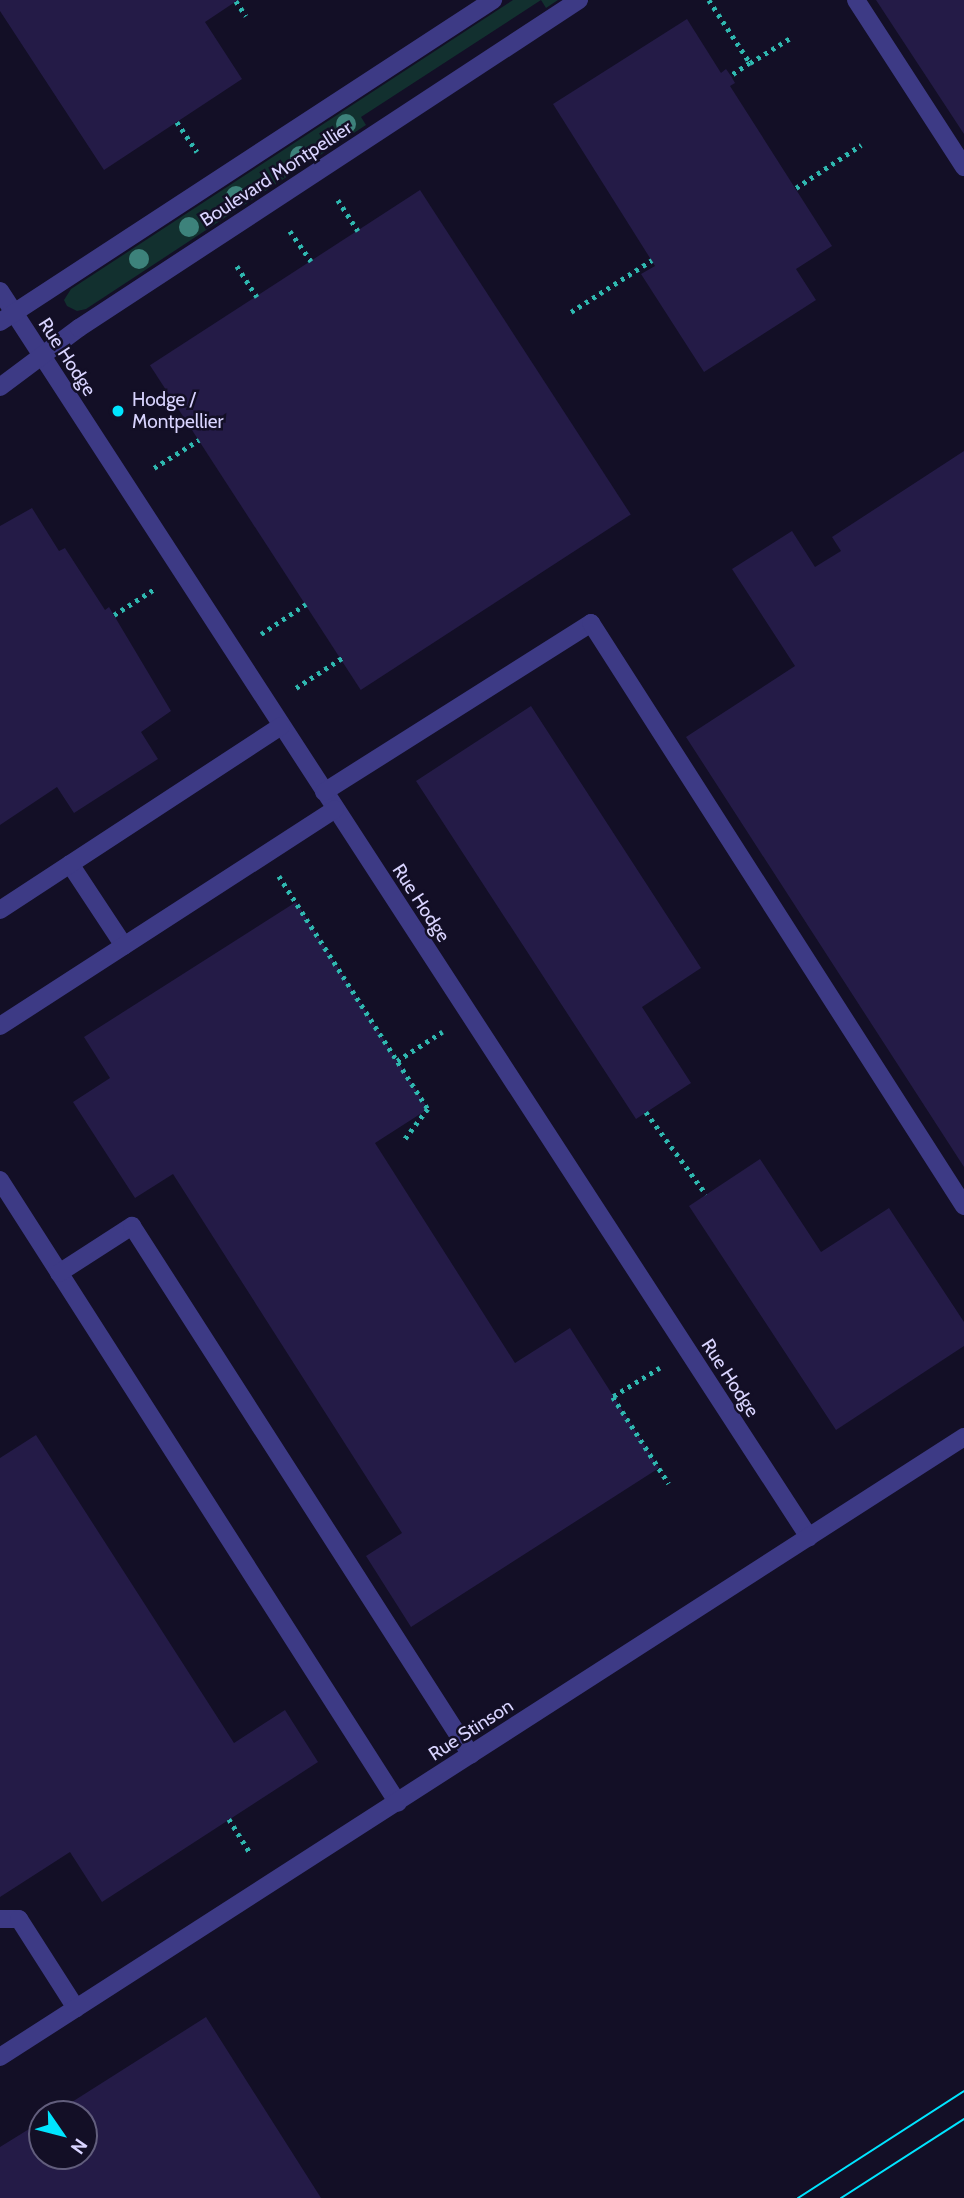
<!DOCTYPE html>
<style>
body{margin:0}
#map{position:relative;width:964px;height:2198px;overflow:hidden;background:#130f26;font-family:Cabin,sans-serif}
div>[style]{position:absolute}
.green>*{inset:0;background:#12302f}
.building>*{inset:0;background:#241b47;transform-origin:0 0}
.path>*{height:4.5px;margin-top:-2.25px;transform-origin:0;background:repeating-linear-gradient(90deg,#2fb8b0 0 3.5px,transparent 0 8.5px)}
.minor>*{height:18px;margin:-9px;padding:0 9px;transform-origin:9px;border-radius:9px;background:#3d3a85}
.tram>*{height:2px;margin:-1px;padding:0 1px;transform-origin:1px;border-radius:1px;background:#00e5ff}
.trees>*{width:20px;height:20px;margin:-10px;border-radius:50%;background:#3d827b}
.dots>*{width:19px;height:19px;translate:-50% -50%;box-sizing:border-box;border:4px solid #130f26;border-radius:50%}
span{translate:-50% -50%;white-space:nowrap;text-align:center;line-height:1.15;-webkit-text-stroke:5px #130f26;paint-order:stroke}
.street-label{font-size:19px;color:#d9d4ff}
.poi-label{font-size:19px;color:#d9d4ff}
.left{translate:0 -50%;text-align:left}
.north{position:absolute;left:28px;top:2100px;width:70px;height:70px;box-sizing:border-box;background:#130f26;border:2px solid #625e7d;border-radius:50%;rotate:125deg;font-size:19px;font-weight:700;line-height:28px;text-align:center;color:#d9d4ff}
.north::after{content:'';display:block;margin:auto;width:24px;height:32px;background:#00e5ff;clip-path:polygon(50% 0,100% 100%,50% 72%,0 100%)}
</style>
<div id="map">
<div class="green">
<div style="clip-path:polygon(513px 0,558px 0,546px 8px,541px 0,361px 117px,366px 125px,86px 309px,77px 311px,67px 306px,64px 300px,71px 289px)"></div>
</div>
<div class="building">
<div style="clip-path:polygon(0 0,238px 0,205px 22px,242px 79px,104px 170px,0 11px)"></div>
<div style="clip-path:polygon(876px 0,964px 0,964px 134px)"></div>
<div style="clip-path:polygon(687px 19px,721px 73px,726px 69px,731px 76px,735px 83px,730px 86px,832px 246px,796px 269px,816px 300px,704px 372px,641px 274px,655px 266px,553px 104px)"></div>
<div style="left:420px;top:190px;width:387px;height:322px;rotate:57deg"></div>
<div style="clip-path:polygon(964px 451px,964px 1167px,686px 737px,795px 666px,732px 569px,792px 531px,815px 567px,841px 551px,832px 537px)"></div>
<div style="clip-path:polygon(32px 508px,59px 551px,65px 548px,105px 610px,109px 607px,171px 711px,141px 732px,158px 759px,74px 813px,57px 787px,0 825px,0 526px)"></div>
<div style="clip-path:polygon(531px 706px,701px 968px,642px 1007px,691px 1083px,636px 1119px,416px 781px)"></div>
<div style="clip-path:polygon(296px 902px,428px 1109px,375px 1143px,515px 1363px,570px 1328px,659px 1468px,411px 1627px,366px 1556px,402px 1533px,173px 1174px,135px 1198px,73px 1102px,110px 1078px,84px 1037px)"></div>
<div style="clip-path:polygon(760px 1159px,821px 1252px,889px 1208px,964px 1322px,964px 1346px,836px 1430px,689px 1206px)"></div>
<div style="clip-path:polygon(36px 1435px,234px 1743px,285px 1710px,318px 1762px,102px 1902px,70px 1852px,0 1897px,0 1458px)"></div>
<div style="clip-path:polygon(206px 2017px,321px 2198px,0 2198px,0 2147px,42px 2121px,42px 2156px,84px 2156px,84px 2114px,53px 2114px)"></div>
</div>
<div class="path">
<div style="left:709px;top:0;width:75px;rotate:56.9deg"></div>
<div style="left:750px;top:63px;width:23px;rotate:146deg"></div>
<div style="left:236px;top:1px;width:18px;rotate:56deg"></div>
<div style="left:750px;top:63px;width:49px;rotate:-31.8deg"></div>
<div style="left:177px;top:122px;width:36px;rotate:56deg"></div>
<div style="left:796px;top:188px;width:78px;rotate:-33.5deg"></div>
<div style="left:338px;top:200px;width:37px;rotate:57deg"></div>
<div style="left:290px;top:231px;width:37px;rotate:55deg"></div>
<div style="left:237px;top:266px;width:37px;rotate:57deg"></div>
<div style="left:571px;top:312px;width:96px;rotate:-32.7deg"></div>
<div style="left:154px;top:468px;width:53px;rotate:-31.9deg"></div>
<div style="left:114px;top:615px;width:50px;rotate:-32.7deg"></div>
<div style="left:261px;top:634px;width:54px;rotate:-33.7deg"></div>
<div style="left:296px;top:688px;width:55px;rotate:-33.1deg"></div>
<div style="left:279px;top:876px;width:277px;rotate:57.4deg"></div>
<div style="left:428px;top:1109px;width:41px;rotate:127.1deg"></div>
<div style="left:397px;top:1061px;width:54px;rotate:-32.8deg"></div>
<div style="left:646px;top:1112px;width:102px;rotate:53.8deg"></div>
<div style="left:660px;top:1368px;width:55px;rotate:148.3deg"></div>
<div style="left:613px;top:1397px;width:103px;rotate:57.2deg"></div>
<div style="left:229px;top:1819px;width:40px;rotate:58deg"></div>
</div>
<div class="minor">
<div style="left:856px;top:0;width:199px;rotate:57.1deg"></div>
<div style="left:0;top:291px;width:1486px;rotate:57.01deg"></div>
<div style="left:0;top:322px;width:589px;rotate:-33.15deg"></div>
<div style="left:0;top:387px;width:99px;rotate:-36.8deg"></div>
<div style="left:79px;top:328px;width:598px;rotate:-33.26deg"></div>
<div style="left:324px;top:792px;width:316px;rotate:-32.3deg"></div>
<div style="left:591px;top:623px;width:692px;rotate:57.39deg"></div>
<div style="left:70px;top:864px;width:98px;rotate:56.6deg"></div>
<div style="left:0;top:910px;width:336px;rotate:-33.2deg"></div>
<div style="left:0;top:1026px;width:399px;rotate:-32.9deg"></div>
<div style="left:0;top:1180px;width:739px;rotate:57.43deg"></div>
<div style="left:59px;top:1273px;width:87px;rotate:-32.8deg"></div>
<div style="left:132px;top:1226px;width:628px;rotate:57.35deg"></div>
<div style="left:0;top:1919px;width:19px"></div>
<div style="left:19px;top:1919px;width:106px;rotate:57.4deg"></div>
<div style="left:0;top:2057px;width:1146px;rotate:-32.75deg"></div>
</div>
<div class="tram">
<div style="left:798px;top:2198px;width:197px;rotate:-32.8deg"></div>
<div style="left:841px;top:2198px;width:146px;rotate:-32.7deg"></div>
</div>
<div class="trees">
<div style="left:346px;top:124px"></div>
<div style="left:300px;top:156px"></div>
<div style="left:236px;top:196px"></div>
<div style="left:189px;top:227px"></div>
<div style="left:139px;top:259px"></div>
</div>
<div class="dots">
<div style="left:118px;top:411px;background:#00e5ff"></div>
</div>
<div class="street-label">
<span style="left:276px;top:174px;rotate:-33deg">Boulevard Montpellier</span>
<span style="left:67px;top:357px;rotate:57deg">Rue Hodge</span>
<span style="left:421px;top:903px;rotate:57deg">Rue Hodge</span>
<span style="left:730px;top:1378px;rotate:57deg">Rue Hodge</span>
<span style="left:471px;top:1730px;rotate:-33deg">Rue Stinson</span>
</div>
<div class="poi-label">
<span class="left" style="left:132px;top:411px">Hodge /<br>Montpellier</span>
</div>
<div class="north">N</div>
</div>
